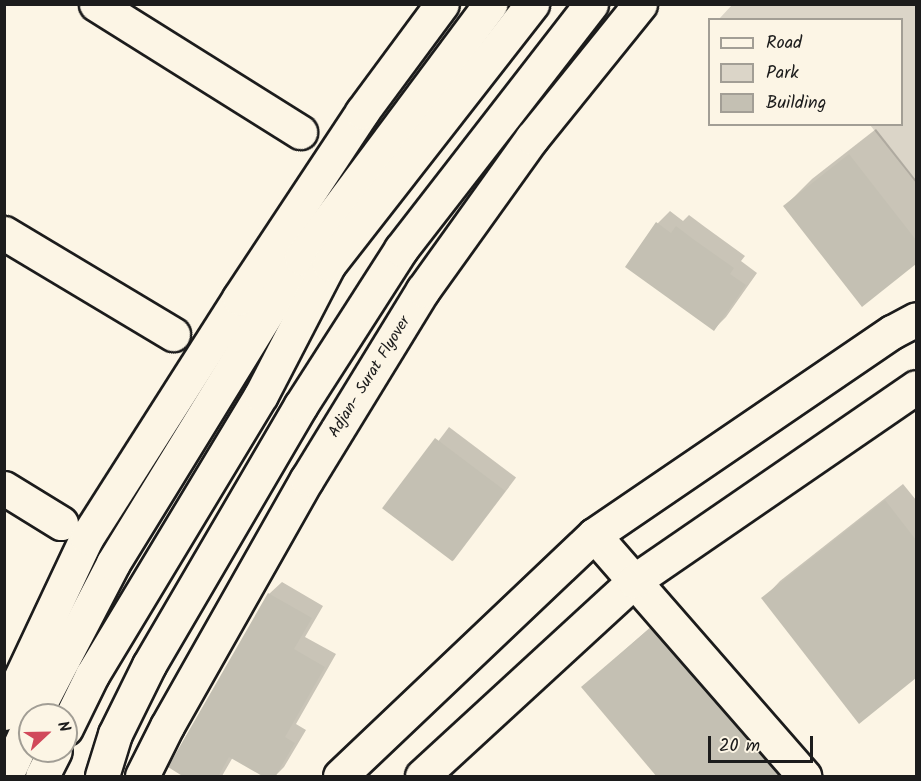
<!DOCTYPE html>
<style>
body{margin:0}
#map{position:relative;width:921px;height:781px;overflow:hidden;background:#fcf5e5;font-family:Kalam,sans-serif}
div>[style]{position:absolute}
.green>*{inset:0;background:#dbd5c8}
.shadow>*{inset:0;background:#0003;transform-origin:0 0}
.building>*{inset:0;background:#c4c0b3;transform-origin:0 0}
.roads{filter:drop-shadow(2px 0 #1c1c1c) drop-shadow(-2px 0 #1c1c1c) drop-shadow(0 2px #1c1c1c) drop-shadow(0 -2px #1c1c1c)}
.street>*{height:33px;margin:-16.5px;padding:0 16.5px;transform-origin:16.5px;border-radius:16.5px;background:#fcf5e5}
.secondary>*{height:33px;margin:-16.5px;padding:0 16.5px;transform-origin:16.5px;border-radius:16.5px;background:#fcf5e5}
.highway>*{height:33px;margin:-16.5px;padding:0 16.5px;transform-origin:16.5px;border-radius:16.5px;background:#fcf5e5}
span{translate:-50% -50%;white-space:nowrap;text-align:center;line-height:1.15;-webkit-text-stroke:6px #fcf5e5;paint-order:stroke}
.street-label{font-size:16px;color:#1c1c1c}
.frame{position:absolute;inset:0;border:6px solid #1c1c1c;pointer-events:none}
.legend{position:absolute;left:708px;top:18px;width:195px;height:108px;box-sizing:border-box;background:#fcf5e5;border:2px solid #a29e95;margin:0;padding:8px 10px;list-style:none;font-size:18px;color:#1c1c1c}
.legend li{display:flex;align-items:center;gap:12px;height:30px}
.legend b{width:30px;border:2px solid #a29e95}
.north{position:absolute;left:18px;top:703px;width:60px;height:60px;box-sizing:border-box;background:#fcf5e5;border:2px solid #a29e95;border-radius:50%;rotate:68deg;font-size:16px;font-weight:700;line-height:24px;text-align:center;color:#1c1c1c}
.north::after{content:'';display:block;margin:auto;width:21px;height:27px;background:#d1495b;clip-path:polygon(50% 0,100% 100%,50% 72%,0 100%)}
.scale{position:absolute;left:708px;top:736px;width:105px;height:27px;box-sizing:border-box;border:3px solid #1c1c1c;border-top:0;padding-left:8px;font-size:18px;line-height:21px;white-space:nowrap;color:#1c1c1c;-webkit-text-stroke:4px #fcf5e5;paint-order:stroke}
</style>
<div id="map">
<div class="green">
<div style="clip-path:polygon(732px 5px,916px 5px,916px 183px,870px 125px,902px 124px,902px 20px,719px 19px)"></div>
</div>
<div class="shadow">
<div style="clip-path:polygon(876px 129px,916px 180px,916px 262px,862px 305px,785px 206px,812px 179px)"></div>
<div style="clip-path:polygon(670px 211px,683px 221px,689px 215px,705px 227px,745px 256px,741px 261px,757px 273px,726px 317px,714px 329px,627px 267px,658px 223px)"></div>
<div style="left:449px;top:427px;width:84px;height:104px;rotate:37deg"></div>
<div style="clip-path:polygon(903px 484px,916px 500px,916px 676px,859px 721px,763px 599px,780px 581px)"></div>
<div style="clip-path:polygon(282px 582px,323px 606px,305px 637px,336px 654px,296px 724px,306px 730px,284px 767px,275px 776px,233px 757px,222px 776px,187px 776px,269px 594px)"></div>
<div style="clip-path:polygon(671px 609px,818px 776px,659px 776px,583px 687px)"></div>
</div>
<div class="building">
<div style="clip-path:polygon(849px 154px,916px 240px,916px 264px,862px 307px,783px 206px)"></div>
<div style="clip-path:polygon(656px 222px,671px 233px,676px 226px,693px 239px,734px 268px,730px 274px,746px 285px,714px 331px,625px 267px)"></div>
<div style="left:435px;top:438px;width:88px;height:88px;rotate:37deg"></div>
<div style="clip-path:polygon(885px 500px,916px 540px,916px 678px,859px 724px,761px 598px)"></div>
<div style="clip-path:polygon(268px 593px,312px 618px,294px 649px,325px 667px,285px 737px,295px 743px,275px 777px,264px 777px,229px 757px,218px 777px,184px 777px,168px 767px)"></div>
<div style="clip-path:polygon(650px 628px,780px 777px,657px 777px,581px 687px)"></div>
</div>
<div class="roads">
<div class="street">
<div style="left:96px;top:4px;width:241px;rotate:32.1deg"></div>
<div style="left:4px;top:233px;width:197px;rotate:30.9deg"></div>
<div style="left:4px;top:488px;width:67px;rotate:31.6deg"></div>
<div style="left:594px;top:535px;width:320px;rotate:48.9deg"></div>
<div style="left:4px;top:713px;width:195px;rotate:-64.8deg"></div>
<div style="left:87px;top:537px;width:283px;rotate:-57.5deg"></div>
<div style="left:239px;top:298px;width:223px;rotate:-56.5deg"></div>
<div style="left:362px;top:112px;width:134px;rotate:-53.5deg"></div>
</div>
<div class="secondary">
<div style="left:340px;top:776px;width:350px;rotate:-43.5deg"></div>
<div style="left:594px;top:535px;width:361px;rotate:-34.3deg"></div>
<div style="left:892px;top:332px;width:27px;rotate:-28deg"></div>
<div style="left:422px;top:776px;width:288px;rotate:-42.6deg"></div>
<div style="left:634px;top:581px;width:342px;rotate:-34.5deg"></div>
</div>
<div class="highway">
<div style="left:34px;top:715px;width:171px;rotate:-62.5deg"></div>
<div style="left:113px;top:563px;width:358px;rotate:-58.4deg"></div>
<div style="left:301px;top:258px;width:317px;rotate:-53.3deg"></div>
<div style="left:66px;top:728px;width:59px;rotate:-63.9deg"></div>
<div style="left:92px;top:675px;width:327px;rotate:-58.9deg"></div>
<div style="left:261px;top:395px;width:148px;rotate:-62.6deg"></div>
<div style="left:329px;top:264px;width:330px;rotate:-52deg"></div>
<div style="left:6px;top:776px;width:58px;rotate:-65.6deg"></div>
<div style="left:42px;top:776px;width:28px;rotate:-63deg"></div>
<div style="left:102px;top:776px;width:44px;rotate:-72.8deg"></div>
<div style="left:115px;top:734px;width:77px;rotate:-63.8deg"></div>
<div style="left:149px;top:665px;width:301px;rotate:-59.7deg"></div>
<div style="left:301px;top:405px;width:185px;rotate:-57.3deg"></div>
<div style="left:401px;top:249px;width:310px;rotate:-52.2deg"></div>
<div style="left:142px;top:776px;width:56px;rotate:-63.4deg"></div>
<div style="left:167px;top:726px;width:284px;rotate:-60.5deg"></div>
<div style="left:307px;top:479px;width:222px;rotate:-58.5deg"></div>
<div style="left:423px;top:290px;width:187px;rotate:-54.4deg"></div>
<div style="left:532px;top:138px;width:172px;rotate:-51.1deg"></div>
</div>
</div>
<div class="street-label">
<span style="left:370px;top:377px;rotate:-58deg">Adjan- Surat Flyover</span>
</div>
<div class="frame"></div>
<ul class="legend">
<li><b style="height:8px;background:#fcf5e5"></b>Road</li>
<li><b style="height:16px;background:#dbd5c8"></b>Park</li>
<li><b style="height:16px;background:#c4c0b3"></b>Building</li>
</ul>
<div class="north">N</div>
<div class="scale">20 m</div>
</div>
